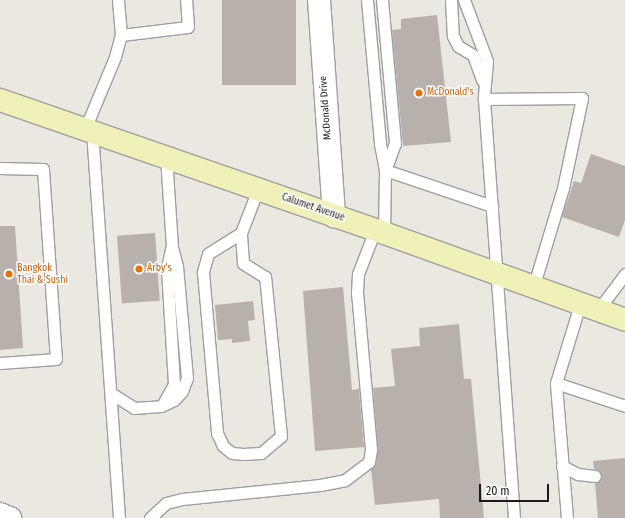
<!DOCTYPE html>
<style>
body{margin:0}
#map{position:relative;width:625px;height:518px;overflow:hidden;background:#ebe8e1;font-family:"Fira Sans Condensed",sans-serif}
div>[style]{position:absolute}
.building>*{inset:0;background:#b8b1ab;transform-origin:0 0}
.roads{filter:drop-shadow(1px 0 #9f9f9f) drop-shadow(-1px 0 #9f9f9f) drop-shadow(0 1px #9f9f9f) drop-shadow(0 -1px #9f9f9f)}
.service>*{height:11px;margin:-5.5px;padding:0 5.5px;transform-origin:5.5px;border-radius:5.5px;background:#fff}
.minor>*{height:22px;margin:-11px;padding:0 11px;transform-origin:11px;border-radius:11px;background:#fff}
.secondary>*{height:22px;margin:-11px;padding:0 11px;transform-origin:11px;border-radius:11px;background:#eff1b9}
.dots>*{width:11px;height:11px;translate:-50% -50%;box-sizing:border-box;border:2px solid #fff;border-radius:50%}
span{translate:-50% -50%;white-space:nowrap;text-align:center;line-height:1.15;-webkit-text-stroke:3px #fff;paint-order:stroke}
.food-label{font-size:10px;color:#c56008}
.left{translate:0 -50%;text-align:left}
.street-label{font-size:10px;color:#1b1b1b}
.scale{position:absolute;left:479px;top:484px;width:70px;height:18px;box-sizing:border-box;border:2px solid #1b1b1b;border-top:0;padding-left:5px;font-size:12px;line-height:14px;white-space:nowrap;color:#1b1b1b;-webkit-text-stroke:3px #fff;paint-order:stroke}
</style>
<div id="map">
<div class="building">
<div style="left:222px;top:0;width:74px;height:85px"></div>
<div style="clip-path:polygon(437px 15px,451px 142px,403px 146px,392px 30px,401px 29px,401px 19px)"></div>
<div style="clip-path:polygon(591px 154px,625px 166px,625px 220px,619px 237px,562px 217px,574px 181px,581px 183px)"></div>
<div style="clip-path:polygon(0 226px,15px 226px,23px 348px,0 350px)"></div>
<div style="left:155px;top:233px;width:68px;height:38px;rotate:86deg"></div>
<div style="clip-path:polygon(343px 287px,352px 390px,359px 389px,364px 447px,315px 451px,303px 291px)"></div>
<div style="clip-path:polygon(253px 301px,255px 320px,248px 321px,250px 341px,232px 343px,232px 339px,218px 340px,215px 305px)"></div>
<div style="clip-path:polygon(459px 324px,464px 379px,471px 379px,484px 518px,440px 518px,439px 499px,375px 505px,371px 469px,376px 463px,378px 449px,373px 388px,395px 386px,391px 349px,420px 346px,419px 328px)"></div>
<div style="clip-path:polygon(625px 458px,625px 518px,598px 518px,595px 483px,602px 476px,599px 471px,594px 469px,593px 461px)"></div>
</div>
<div class="roads">
<div class="service">
<div style="left:367px;top:0;width:145px;rotate:84.8deg"></div>
<div style="left:380px;top:144px;width:26px;rotate:79deg"></div>
<div style="left:385px;top:170px;width:63px;rotate:90.9deg"></div>
<div style="left:382px;top:0;width:144px;rotate:84.8deg"></div>
<div style="left:395px;top:143px;width:29px;rotate:110deg"></div>
<div style="left:385px;top:170px;width:113px;rotate:18.6deg"></div>
<div style="left:451px;top:0;width:36px;rotate:87deg"></div>
<div style="left:453px;top:36px;width:11px;rotate:63deg"></div>
<div style="left:458px;top:46px;width:17px;rotate:31deg"></div>
<div style="left:473px;top:55px;width:27px;rotate:70deg"></div>
<div style="left:464px;top:0;width:65px;rotate:69.3deg"></div>
<div style="left:487px;top:61px;width:38px;rotate:95deg"></div>
<div style="left:484px;top:99px;width:420px;rotate:85.9deg"></div>
<div style="left:121px;top:35px;width:67px;rotate:-6.8deg"></div>
<div style="left:188px;top:27px;width:27px;rotate:-94deg"></div>
<div style="left:484px;top:99px;width:98px;rotate:-0.6deg"></div>
<div style="left:582px;top:98px;width:92px;rotate:101.9deg"></div>
<div style="left:563px;top:188px;width:104px;rotate:106.7deg"></div>
<div style="left:85px;top:129px;width:78px;rotate:-67.4deg"></div>
<div style="left:115px;top:57px;width:23px;rotate:-75deg"></div>
<div style="left:121px;top:35px;width:35px;rotate:-95deg"></div>
<div style="left:92px;top:131px;width:388px;rotate:86deg"></div>
<div style="left:0;top:168px;width:43px;rotate:1.3deg"></div>
<div style="left:43px;top:169px;width:190px;rotate:86.1deg"></div>
<div style="left:56px;top:359px;width:56px;rotate:175.9deg"></div>
<div style="left:241px;top:233px;width:39px;rotate:148deg"></div>
<div style="left:208px;top:254px;width:19px;rotate:106deg"></div>
<div style="left:203px;top:272px;width:162px;rotate:85deg"></div>
<div style="left:217px;top:433px;width:14px;rotate:65deg"></div>
<div style="left:223px;top:446px;width:11px;rotate:38deg"></div>
<div style="left:232px;top:453px;width:11px;rotate:5deg"></div>
<div style="left:243px;top:454px;width:18px;rotate:-3deg"></div>
<div style="left:261px;top:453px;width:26px;rotate:-40deg"></div>
<div style="left:281px;top:436px;width:160px;rotate:-95.7deg"></div>
<div style="left:265px;top:277px;width:26px;rotate:-148deg"></div>
<div style="left:243px;top:263px;width:30px;rotate:-94deg"></div>
<div style="left:241px;top:233px;width:47px;rotate:-68.9deg"></div>
<div style="left:598px;top:310px;width:45px;rotate:-53.1deg"></div>
<div style="left:556px;top:383px;width:73px;rotate:18.4deg"></div>
<div style="left:112px;top:394px;width:26px;rotate:32deg"></div>
<div style="left:134px;top:408px;width:27px;rotate:-4deg"></div>
<div style="left:161px;top:406px;width:14px;rotate:-25deg"></div>
<div style="left:174px;top:400px;width:12px;rotate:-48deg"></div>
<div style="left:182px;top:391px;width:14px;rotate:-69deg"></div>
<div style="left:187px;top:378px;width:112px;rotate:-95.1deg"></div>
<div style="left:177px;top:266px;width:20px;rotate:-105deg"></div>
<div style="left:172px;top:247px;width:90px;rotate:-93.8deg"></div>
<div style="left:163px;top:404px;width:23px;rotate:-61deg"></div>
<div style="left:174px;top:384px;width:116px;rotate:-93.5deg"></div>
<div style="left:167px;top:268px;width:19px;rotate:-78deg"></div>
<div style="left:562px;top:466px;width:18px;rotate:27deg"></div>
<div style="left:578px;top:474px;width:17px;rotate:7deg"></div>
<div style="left:150px;top:518px;width:22px;rotate:-43deg"></div>
<div style="left:166px;top:503px;width:16px;rotate:-14deg"></div>
<div style="left:182px;top:499px;width:139px;rotate:-5.8deg"></div>
<div style="left:320px;top:485px;width:25px;rotate:-11deg"></div>
<div style="left:345px;top:480px;width:30px;rotate:-37deg"></div>
<div style="left:369px;top:462px;width:13px;rotate:-81deg"></div>
<div style="left:371px;top:449px;width:157px;rotate:-95.1deg"></div>
<div style="left:357px;top:293px;width:19px;rotate:-87deg"></div>
<div style="left:358px;top:274px;width:47px;rotate:-68.9deg"></div>
<div style="left:567px;top:518px;width:135px;rotate:-94.7deg"></div>
<div style="left:556px;top:383px;width:83px;rotate:-73.1deg"></div>
</div>
<div class="minor">
<div style="left:319px;top:0;width:217px;rotate:86deg"></div>
<div style="left:0;top:514px;width:11px;rotate:22deg"></div>
</div>
<div class="secondary">
<div style="left:0;top:100px;width:406px;rotate:19.1deg"></div>
<div style="left:384px;top:233px;width:256px;rotate:19.8deg"></div>
</div>
</div>
<div class="dots">
<div style="left:419px;top:93px;background:#e8710a"></div>
<div style="left:139px;top:269px;background:#e8710a"></div>
<div style="left:9px;top:274px;background:#e8710a"></div>
</div>
<div class="food-label">
<span class="left" style="left:427px;top:93px">McDonald's</span>
<span class="left" style="left:17px;top:274px">Bangkok<br>Thai &amp; Sushi</span>
<span class="left" style="left:147px;top:269px">Arby's</span>
</div>
<div class="street-label">
<span style="left:326px;top:108px;rotate:-94deg">McDonald Drive</span>
<span style="left:313px;top:208px;rotate:19deg">Calumet Avenue</span>
</div>
<div class="scale">20 m</div>
</div>
